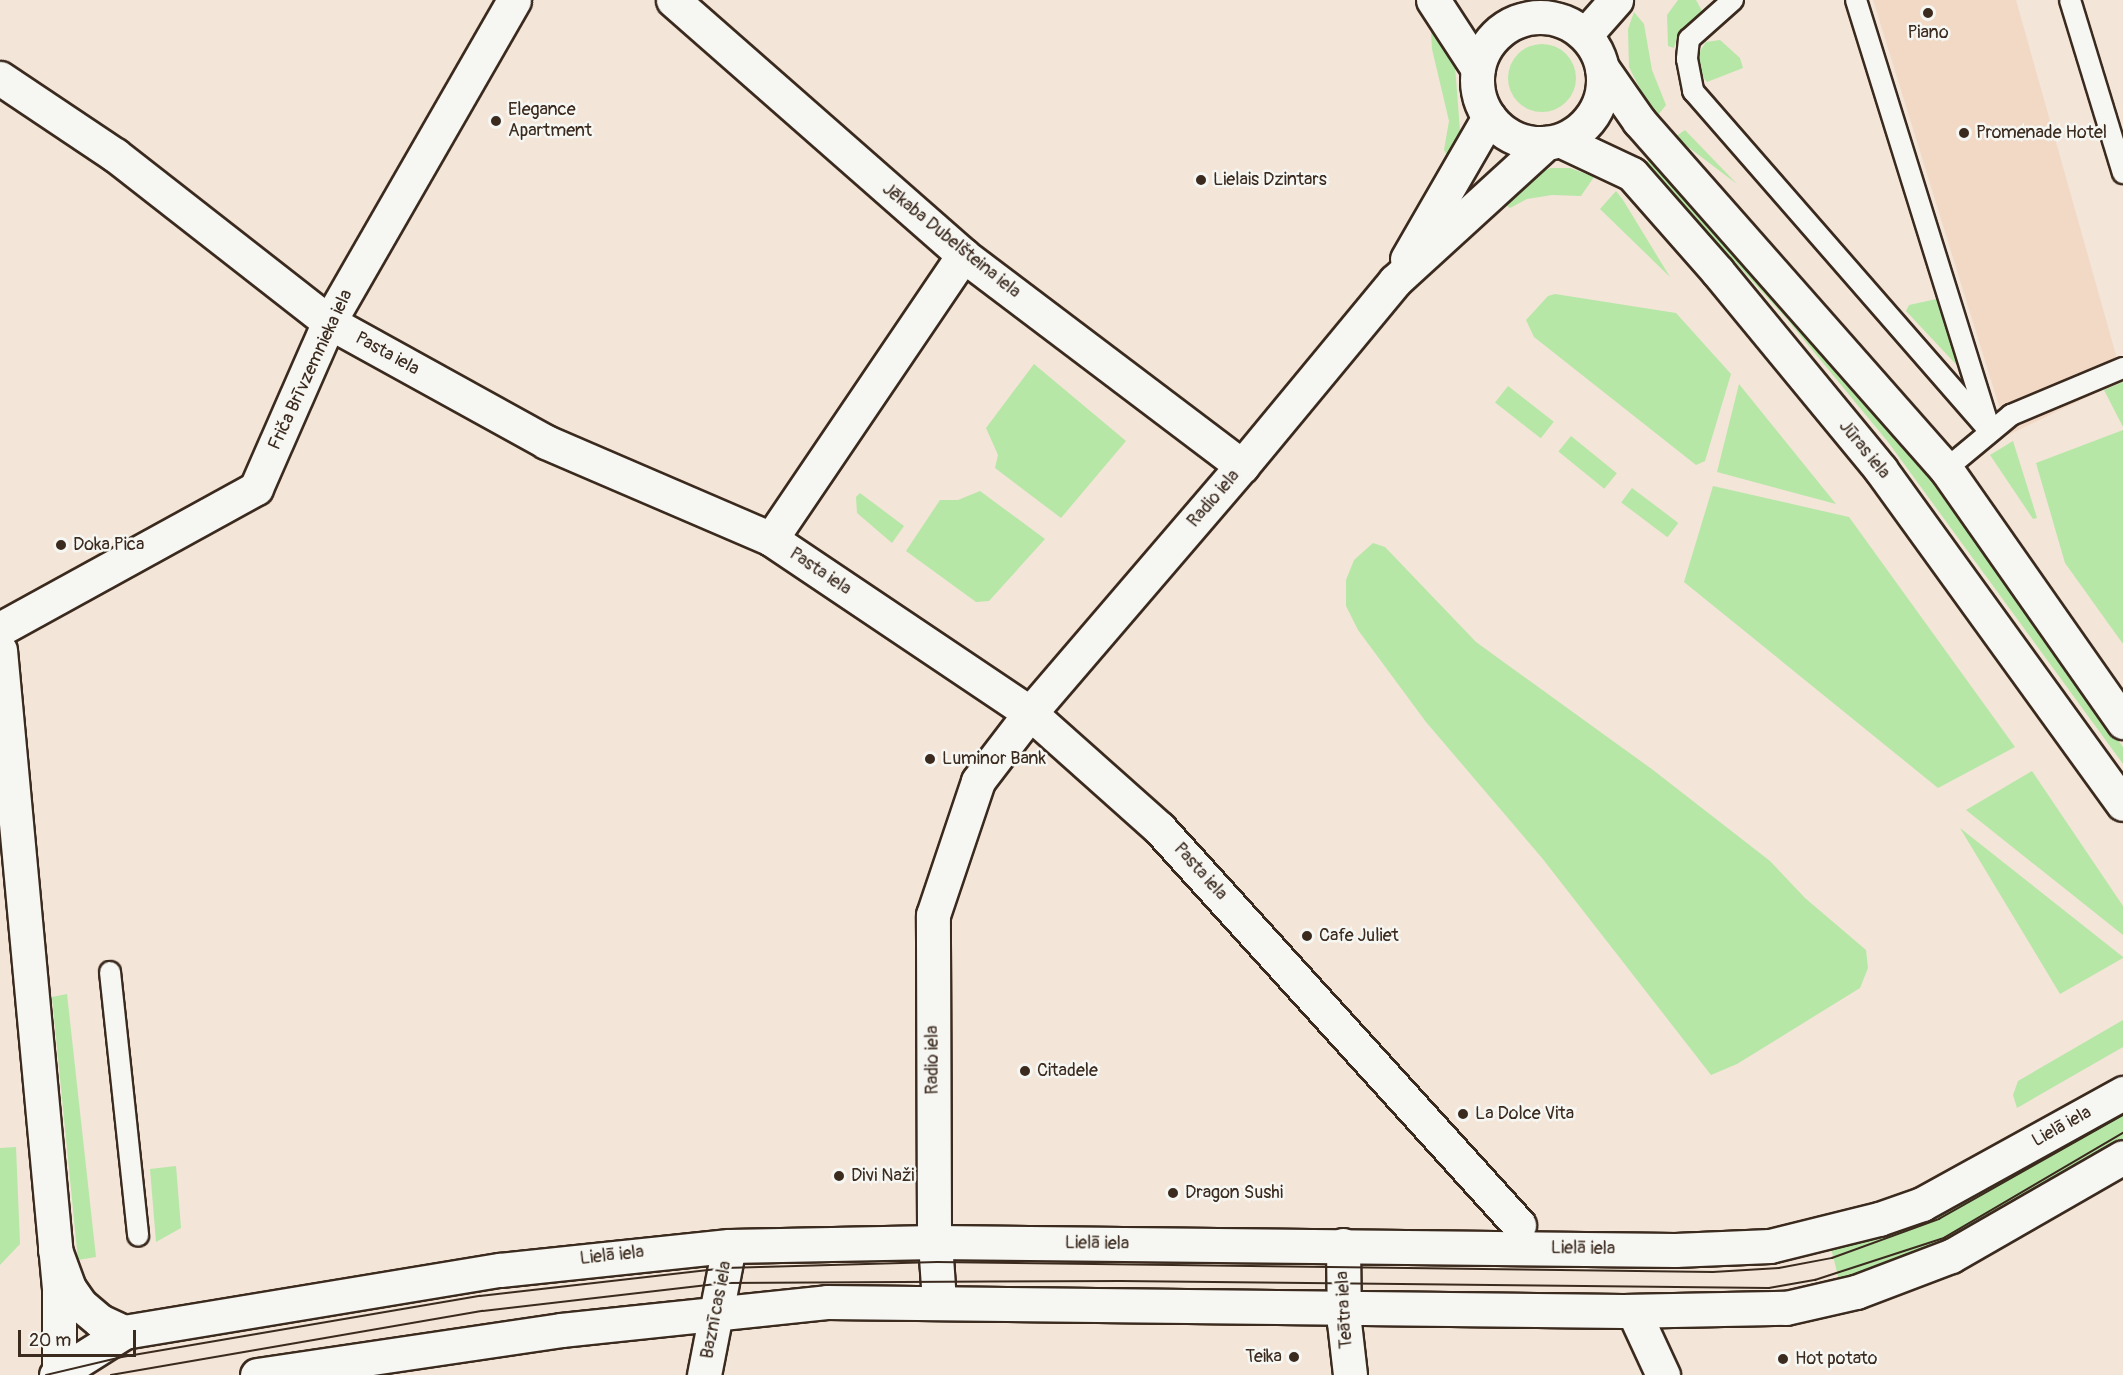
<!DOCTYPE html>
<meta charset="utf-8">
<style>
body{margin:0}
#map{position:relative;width:2123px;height:1375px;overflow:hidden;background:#f3e5d8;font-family:Pangolin,sans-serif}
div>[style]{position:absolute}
.built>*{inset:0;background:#f1d9c6}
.green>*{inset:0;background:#b6e7a7;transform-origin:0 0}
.round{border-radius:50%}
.roads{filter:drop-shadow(2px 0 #3b2a1e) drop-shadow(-2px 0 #3b2a1e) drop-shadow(0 2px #3b2a1e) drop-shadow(0 -2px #3b2a1e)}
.lane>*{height:20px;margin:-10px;padding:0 10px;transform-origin:10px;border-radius:10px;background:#f6f6f2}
.street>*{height:33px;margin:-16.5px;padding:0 16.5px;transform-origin:16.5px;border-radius:16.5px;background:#f6f6f2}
.secondary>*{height:33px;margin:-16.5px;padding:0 16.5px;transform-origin:16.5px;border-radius:16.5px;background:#f6f6f2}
.secondary>.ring{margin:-16.5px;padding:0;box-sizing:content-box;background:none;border:33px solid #f6f6f2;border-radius:50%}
.tram>*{height:1.5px;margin:-0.75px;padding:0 0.75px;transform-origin:0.75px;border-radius:0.75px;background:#3b2a1e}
.dots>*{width:16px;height:16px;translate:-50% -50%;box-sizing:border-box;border:3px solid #f6f6f2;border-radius:50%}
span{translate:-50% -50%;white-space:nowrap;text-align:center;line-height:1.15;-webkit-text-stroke:5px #f6f6f2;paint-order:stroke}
.poi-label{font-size:18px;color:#3b2a1e}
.left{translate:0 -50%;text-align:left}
.right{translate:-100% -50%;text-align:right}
.street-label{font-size:18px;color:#3b2a1e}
.scale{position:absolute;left:18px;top:1330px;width:118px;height:27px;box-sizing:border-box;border:3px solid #3b2a1e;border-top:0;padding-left:8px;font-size:18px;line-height:21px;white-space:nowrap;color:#3b2a1e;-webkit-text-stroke:4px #f6f6f2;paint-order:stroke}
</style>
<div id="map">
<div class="built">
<div style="clip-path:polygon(1873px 0,2016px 0,2123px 380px,2008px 435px)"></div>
</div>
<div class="green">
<div style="clip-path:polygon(1678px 0,1696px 0,1702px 11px,1678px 33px,1674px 48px,1668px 46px,1667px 15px)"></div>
<div style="clip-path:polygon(1634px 12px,1644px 24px,1652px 70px,1666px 105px,1655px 119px,1629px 67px,1628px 29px)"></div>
<div style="clip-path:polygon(1430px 15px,1454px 53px,1460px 131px,1451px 162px,1444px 150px,1449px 121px,1432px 49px)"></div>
<div style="clip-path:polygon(1720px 40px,1740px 58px,1743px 68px,1707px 82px,1699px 73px,1696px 57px,1706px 42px)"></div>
<div class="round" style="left:1508px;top:44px;width:68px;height:68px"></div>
<div style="clip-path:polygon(1685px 130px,1737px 184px,1675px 137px)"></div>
<div style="clip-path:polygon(1654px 155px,1897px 434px,2123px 747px,2123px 764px,1888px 442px,1786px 318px,1645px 163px)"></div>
<div style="clip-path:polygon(1551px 168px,1570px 168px,1594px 177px,1581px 196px,1552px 195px,1527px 199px,1510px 208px,1501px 202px,1527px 177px)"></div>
<div style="clip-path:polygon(1616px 191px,1623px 200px,1670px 277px,1600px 209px)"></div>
<div style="clip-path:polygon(1555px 294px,1676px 313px,1731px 374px,1705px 461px,1696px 465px,1534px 337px,1526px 320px,1548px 296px)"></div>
<div style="clip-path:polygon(1941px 298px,1966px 375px,1906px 311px,1909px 305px)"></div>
<div style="clip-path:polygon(1034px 364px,1126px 441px,1061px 518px,995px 468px,998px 455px,986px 428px)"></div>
<div style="clip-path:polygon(2123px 382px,2123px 427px,2104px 390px)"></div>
<div style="clip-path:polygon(1739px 384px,1836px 504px,1717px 472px)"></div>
<div style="left:1508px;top:386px;width:58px;height:21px;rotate:38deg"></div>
<div style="clip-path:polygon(2123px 430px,2123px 644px,2065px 563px,2036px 463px)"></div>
<div style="left:1571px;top:436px;width:59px;height:20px;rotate:39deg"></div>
<div style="clip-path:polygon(2013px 441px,2037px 518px,2033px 519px,1990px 455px)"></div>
<div style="clip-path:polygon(1713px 486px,1849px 517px,2015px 747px,1938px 788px,1684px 582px)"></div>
<div style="left:1632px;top:488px;width:58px;height:18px;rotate:37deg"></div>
<div style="clip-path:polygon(980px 491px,1045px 539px,989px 601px,976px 602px,906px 551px,940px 500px,958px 500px)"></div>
<div style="clip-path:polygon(860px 493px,904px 526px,892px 543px,857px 513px,856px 497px)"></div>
<div style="clip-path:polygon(1373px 543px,1385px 547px,1476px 642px,1653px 770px,1770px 861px,1805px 898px,1866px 950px,1868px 968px,1860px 988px,1737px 1064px,1711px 1075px,1542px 858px,1426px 722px,1358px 630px,1346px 606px,1346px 580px,1354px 560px)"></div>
<div style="clip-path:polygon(2032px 771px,2123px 906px,2123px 935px,1966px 810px)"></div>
<div style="clip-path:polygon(1960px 828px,2123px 957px,2123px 958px,2060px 994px)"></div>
<div style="clip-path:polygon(67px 994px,96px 1257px,78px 1260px,52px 997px)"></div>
<div style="clip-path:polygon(2123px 1020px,2123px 1047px,2017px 1108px,2013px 1095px,2018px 1081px)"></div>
<div style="clip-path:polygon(2123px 1105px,2123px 1145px,1912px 1261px,1839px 1280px,1831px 1248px,1888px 1231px)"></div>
<div style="clip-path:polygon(16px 1147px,20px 1244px,0 1265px,0 1148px)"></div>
<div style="clip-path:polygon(176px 1166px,181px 1228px,156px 1242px,150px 1169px)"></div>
</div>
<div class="roads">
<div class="lane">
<div style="left:1733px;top:0;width:59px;rotate:138.4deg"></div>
<div style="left:1689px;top:39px;width:20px;rotate:96deg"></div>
<div style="left:1687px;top:59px;width:33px;rotate:79deg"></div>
<div style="left:1693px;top:91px;width:452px;rotate:48.9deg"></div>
<div style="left:1856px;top:0;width:444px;rotate:72.7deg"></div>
<div style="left:2070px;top:0;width:181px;rotate:73deg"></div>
<div style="left:1946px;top:469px;width:85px;rotate:-39.7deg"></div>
<div style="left:2011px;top:415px;width:121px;rotate:-22.8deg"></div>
<div style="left:110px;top:972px;width:265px;rotate:83.9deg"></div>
</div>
<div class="street">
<div style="left:673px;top:0;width:386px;rotate:41.3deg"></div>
<div style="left:963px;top:255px;width:350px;rotate:37.1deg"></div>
<div style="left:1585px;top:35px;width:47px;rotate:-48.5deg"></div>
<div style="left:0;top:78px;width:138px;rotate:33.8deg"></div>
<div style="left:115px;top:155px;width:271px;rotate:38deg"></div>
<div style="left:329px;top:322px;width:248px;rotate:28.9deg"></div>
<div style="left:546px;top:442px;width:245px;rotate:23.3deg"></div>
<div style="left:771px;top:539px;width:312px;rotate:33.9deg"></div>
<div style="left:1030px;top:713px;width:173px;rotate:41.7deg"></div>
<div style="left:1159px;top:828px;width:536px;rotate:47.8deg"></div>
<div style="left:1407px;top:259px;width:164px;rotate:-60deg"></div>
<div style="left:771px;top:539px;width:343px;rotate:-55.9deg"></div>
<div style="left:0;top:629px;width:292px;rotate:-28.8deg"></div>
<div style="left:256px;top:488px;width:181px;rotate:-66.3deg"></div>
<div style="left:329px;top:322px;width:371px;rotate:-60.1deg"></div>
<div style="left:0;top:650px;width:642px;rotate:84.72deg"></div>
<div style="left:59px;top:1289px;width:86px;rotate:90deg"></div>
<div style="left:1343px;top:1245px;width:77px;rotate:89.3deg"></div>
<div style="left:1344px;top:1322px;width:53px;rotate:83.5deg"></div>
<div style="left:939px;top:1301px;width:73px;rotate:-93.9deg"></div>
<div style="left:934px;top:1228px;width:313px;rotate:-90.2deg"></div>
<div style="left:933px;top:915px;width:141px;rotate:-71.4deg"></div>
<div style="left:978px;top:781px;width:86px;rotate:-52.6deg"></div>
<div style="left:1030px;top:713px;width:326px;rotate:-49.4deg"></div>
<div style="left:1242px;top:466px;width:240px;rotate:-50.4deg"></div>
<div style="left:1395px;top:281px;width:205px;rotate:-42.4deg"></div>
<div style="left:1637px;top:1319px;width:62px;rotate:65.1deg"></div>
<div style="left:704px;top:1375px;width:131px;rotate:-79deg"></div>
</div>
<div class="secondary">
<div style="left:1433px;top:0;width:82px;rotate:56.9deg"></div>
<div class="ring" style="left:1477px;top:17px;width:93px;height:93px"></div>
<div style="left:1602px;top:68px;width:65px;rotate:55.1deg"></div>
<div style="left:1639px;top:121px;width:464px;rotate:48.6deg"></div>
<div style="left:1946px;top:469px;width:309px;rotate:55deg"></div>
<div style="left:1562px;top:141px;width:77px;rotate:25.2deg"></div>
<div style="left:1632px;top:174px;width:130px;rotate:48.7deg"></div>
<div style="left:1718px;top:272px;width:256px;rotate:50.5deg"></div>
<div style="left:1881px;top:470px;width:412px;rotate:54.1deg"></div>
<div style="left:55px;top:1250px;width:40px;rotate:69.8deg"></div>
<div style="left:69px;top:1288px;width:21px;rotate:55deg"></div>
<div style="left:81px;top:1305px;width:25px;rotate:40deg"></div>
<div style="left:100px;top:1321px;width:26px;rotate:25deg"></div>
<div style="left:56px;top:1375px;width:80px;rotate:-32.3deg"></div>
<div style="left:124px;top:1332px;width:381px;rotate:-9.4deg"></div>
<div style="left:500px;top:1270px;width:230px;rotate:-6deg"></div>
<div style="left:729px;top:1246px;width:206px;rotate:-1.1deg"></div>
<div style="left:935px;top:1242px;width:740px;rotate:0.62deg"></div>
<div style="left:1675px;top:1250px;width:95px;rotate:-2.4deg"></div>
<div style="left:1770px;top:1246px;width:112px;rotate:-13.9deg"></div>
<div style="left:1879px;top:1219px;width:46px;rotate:-19.2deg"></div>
<div style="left:1922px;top:1204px;width:230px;rotate:-28.9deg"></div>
<div style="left:257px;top:1375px;width:307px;rotate:-8.4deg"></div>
<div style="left:561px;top:1330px;width:267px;rotate:-6deg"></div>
<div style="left:827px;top:1302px;width:796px;rotate:0.65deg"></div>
<div style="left:1623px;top:1311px;width:163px;rotate:-1.1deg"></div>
<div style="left:1786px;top:1308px;width:72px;rotate:-12.9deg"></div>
<div style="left:1856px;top:1292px;width:102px;rotate:-20.8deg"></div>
<div style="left:1951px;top:1256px;width:198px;rotate:-29.9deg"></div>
</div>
</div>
<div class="tram">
<div style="left:46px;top:1375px;width:78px;rotate:-13.3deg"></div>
<div style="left:122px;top:1357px;width:363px;rotate:-9.7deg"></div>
<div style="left:480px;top:1296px;width:247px;rotate:-6.5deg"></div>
<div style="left:725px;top:1268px;width:212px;rotate:-1.6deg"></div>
<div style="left:937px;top:1262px;width:776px;rotate:0.74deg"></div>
<div style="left:1713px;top:1272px;width:66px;rotate:-3.5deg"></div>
<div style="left:1779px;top:1268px;width:54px;rotate:-10.7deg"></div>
<div style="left:1832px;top:1258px;width:114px;rotate:-20deg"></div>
<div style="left:1939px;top:1219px;width:211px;rotate:-29.5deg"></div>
<div style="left:111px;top:1375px;width:377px;rotate:-9.8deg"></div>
<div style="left:483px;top:1311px;width:243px;rotate:-6.6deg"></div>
<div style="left:724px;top:1283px;width:397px;rotate:-0.3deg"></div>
<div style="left:1121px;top:1281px;width:648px;rotate:0.62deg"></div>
<div style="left:1769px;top:1288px;width:47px;rotate:-9.9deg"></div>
<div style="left:1815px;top:1280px;width:136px;rotate:-18deg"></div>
<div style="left:1944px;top:1238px;width:208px;rotate:-30.4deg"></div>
</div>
<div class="dots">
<div style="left:1928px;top:13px;background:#3b2a1e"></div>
<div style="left:496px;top:121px;background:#3b2a1e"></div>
<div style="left:1964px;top:133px;background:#3b2a1e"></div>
<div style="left:1201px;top:180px;background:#3b2a1e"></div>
<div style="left:61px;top:545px;background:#3b2a1e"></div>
<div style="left:930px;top:759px;background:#3b2a1e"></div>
<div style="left:1307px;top:936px;background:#3b2a1e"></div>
<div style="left:1025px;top:1071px;background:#3b2a1e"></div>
<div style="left:1463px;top:1114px;background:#3b2a1e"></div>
<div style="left:839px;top:1176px;background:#3b2a1e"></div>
<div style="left:1173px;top:1193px;background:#3b2a1e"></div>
<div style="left:1294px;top:1357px;background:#3b2a1e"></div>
<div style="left:1783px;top:1359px;background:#3b2a1e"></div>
</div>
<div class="poi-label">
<span style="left:1928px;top:33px">Piano</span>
<span class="left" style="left:508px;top:121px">Elegance<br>Apartment</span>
<span class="left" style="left:1976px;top:133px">Promenade Hotel</span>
<span class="left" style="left:1213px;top:180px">Lielais Dzintars</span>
<span class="left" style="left:73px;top:545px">Doka Pica</span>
<span class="left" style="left:942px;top:759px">Luminor Bank</span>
<span class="left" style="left:1319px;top:936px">Cafe Juliet</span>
<span class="left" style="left:1037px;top:1071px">Citadele</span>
<span class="left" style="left:1475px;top:1114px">La Dolce Vita</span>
<span class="left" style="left:851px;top:1176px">Divi Naži</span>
<span class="left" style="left:1185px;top:1193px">Dragon Sushi</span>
<span class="right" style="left:1282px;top:1357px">Teika</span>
<span class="left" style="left:1795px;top:1359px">Hot potato</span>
</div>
<div class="street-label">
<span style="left:951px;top:241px;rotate:39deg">Jēkaba Dubelšteina iela</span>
<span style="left:387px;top:354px;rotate:29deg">Pasta iela</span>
<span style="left:311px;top:370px;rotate:-65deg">Friča Brīvzemnieka iela</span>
<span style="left:1864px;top:450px;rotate:51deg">Jūras iela</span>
<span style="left:1214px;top:499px;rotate:-49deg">Radio iela</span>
<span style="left:820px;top:572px;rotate:34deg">Pasta iela</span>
<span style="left:1200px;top:872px;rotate:48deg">Pasta iela</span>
<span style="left:933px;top:1060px;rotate:-90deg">Radio iela</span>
<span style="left:2062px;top:1127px;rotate:-29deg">Lielā iela</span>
<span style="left:1097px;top:1244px;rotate:1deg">Lielā iela</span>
<span style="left:1583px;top:1249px;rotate:1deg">Lielā iela</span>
<span style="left:612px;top:1256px;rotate:-6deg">Lielā iela</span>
<span style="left:717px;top:1310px;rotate:-79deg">Baznīcas iela</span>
<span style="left:1345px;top:1310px;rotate:-93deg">Teātra iela</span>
</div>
<div class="scale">20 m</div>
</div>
